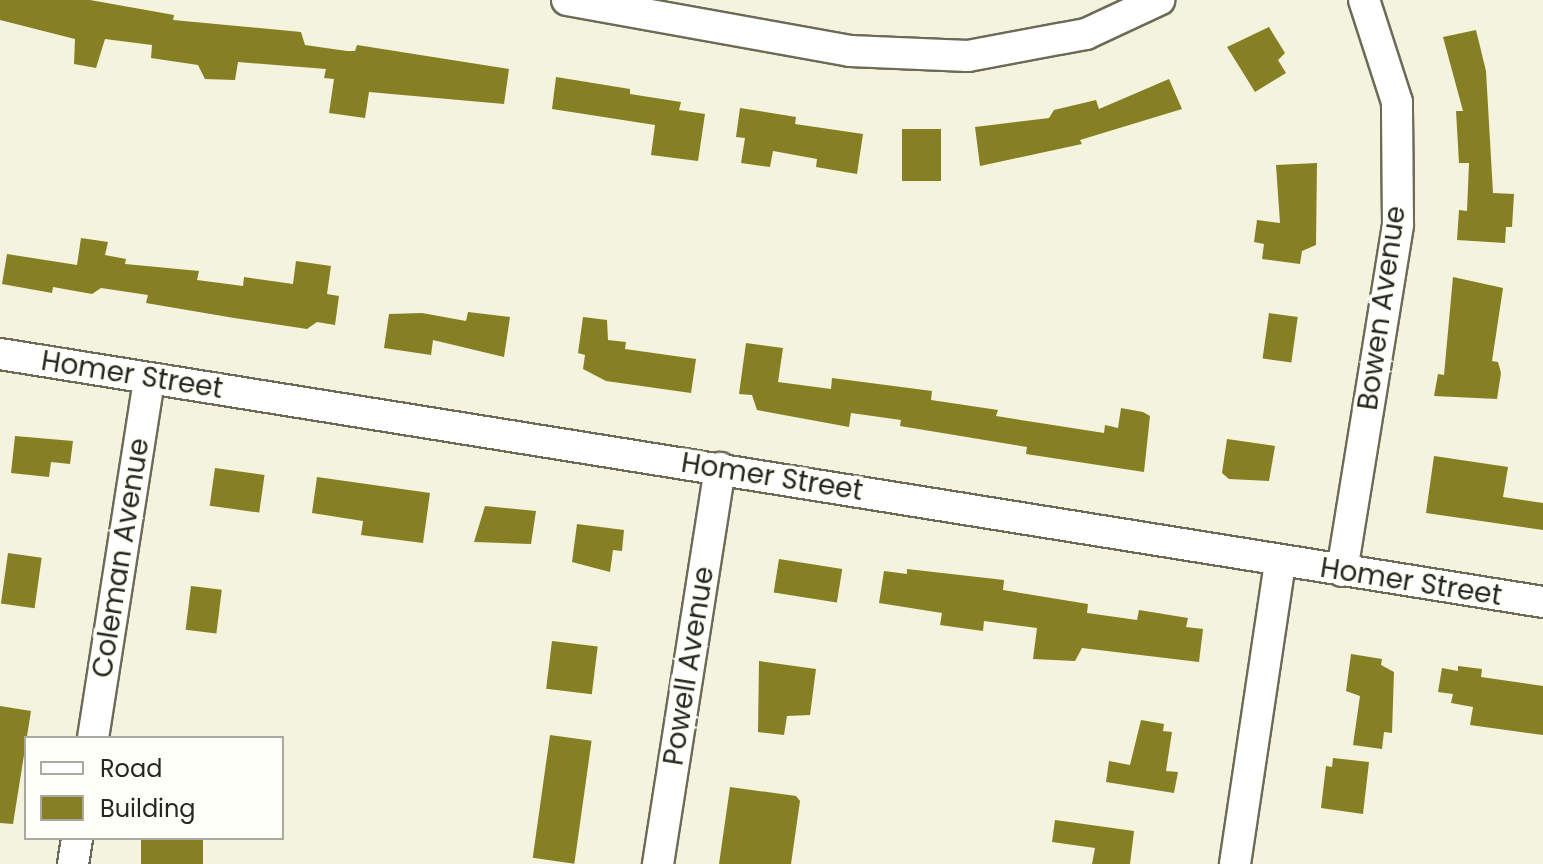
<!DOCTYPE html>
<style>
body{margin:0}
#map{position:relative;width:1543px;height:864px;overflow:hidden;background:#f4f3dd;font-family:Poppins,sans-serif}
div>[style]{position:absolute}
.building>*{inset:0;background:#867f23;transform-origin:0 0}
.roads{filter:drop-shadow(2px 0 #6c6b57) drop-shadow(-2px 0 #6c6b57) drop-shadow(0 2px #6c6b57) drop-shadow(0 -2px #6c6b57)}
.minor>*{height:30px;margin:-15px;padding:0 15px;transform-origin:15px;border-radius:15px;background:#fff}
span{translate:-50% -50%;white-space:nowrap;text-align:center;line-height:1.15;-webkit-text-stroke:7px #fffffa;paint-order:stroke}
.street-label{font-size:28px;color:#28271f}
.legend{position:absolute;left:24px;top:736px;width:260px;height:104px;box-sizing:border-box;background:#fffffa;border:2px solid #a9a9a2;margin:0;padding:10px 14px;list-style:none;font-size:24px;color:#28271f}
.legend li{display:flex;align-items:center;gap:16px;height:40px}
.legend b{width:40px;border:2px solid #a9a9a2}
</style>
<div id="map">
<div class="building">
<div style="clip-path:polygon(0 0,90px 0,174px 15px,173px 20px,301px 32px,305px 45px,347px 51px,355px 51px,357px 45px,509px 69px,504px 104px,369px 92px,365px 118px,329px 113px,334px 79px,324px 78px,326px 69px,238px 62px,235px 80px,205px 79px,198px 65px,151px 58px,152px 45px,105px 39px,96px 68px,74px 64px,75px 39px,0 20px)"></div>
<div style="clip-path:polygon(1269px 27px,1285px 53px,1278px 60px,1286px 73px,1255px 92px,1227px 47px)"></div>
<div style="clip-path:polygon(1476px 30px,1486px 71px,1493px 193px,1514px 194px,1512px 227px,1506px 227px,1505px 243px,1457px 240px,1459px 210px,1467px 211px,1469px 163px,1459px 163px,1456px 111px,1463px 111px,1443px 37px)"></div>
<div style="clip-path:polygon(556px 77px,630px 89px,630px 94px,681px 102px,679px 110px,705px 114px,698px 161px,651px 155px,655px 125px,552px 109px)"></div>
<div style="clip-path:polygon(1169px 79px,1182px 109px,1080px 140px,1082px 144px,980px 166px,975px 127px,1049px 118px,1054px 110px,1096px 100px,1099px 109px)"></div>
<div style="clip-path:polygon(740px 108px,796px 117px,795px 124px,863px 134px,857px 174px,816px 167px,817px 159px,773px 151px,770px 167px,741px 163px,745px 138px,736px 137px)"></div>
<div style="left:902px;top:129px;width:39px;height:52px"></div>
<div style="clip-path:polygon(1317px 163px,1316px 245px,1302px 251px,1300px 264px,1262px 259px,1264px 244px,1254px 242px,1257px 220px,1280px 223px,1276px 165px)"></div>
<div style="clip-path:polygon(81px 238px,108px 242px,105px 255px,126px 259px,125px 264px,199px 271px,197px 280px,243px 286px,244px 277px,293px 284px,296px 261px,331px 266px,327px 294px,339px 296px,335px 325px,317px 322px,307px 329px,234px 318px,146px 303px,148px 295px,101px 288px,92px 294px,53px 287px,52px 293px,2px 284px,7px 254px,77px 265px)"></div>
<div style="clip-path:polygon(1453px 277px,1503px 288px,1492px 361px,1498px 362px,1501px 373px,1497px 399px,1434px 396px,1438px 374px,1444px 375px)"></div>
<div style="clip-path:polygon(468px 312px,510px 317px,504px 357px,433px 340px,431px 355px,384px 348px,389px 314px,422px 313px,466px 321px)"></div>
<div style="left:1269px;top:313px;width:29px;height:46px;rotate:8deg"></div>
<div style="clip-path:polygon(583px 317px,607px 320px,608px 340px,626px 342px,625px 349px,696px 359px,691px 393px,606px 381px,583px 369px,585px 355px,578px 353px)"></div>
<div style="clip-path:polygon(746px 343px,783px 348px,778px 382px,831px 389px,832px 378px,932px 391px,931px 400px,998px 410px,996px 416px,1104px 433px,1105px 425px,1118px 428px,1121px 408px,1143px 412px,1150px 416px,1144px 472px,1026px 454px,1027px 447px,900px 426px,901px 420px,851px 413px,849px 427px,757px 410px,752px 395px,739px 394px)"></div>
<div style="clip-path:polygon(15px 436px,73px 441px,70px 464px,51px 462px,49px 477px,11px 473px)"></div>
<div style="clip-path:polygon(1227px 439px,1275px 446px,1269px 481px,1229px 479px,1222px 473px)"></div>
<div style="clip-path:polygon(1434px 456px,1508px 467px,1503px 497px,1543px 503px,1543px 530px,1426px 513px)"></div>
<div style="left:215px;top:468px;width:50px;height:38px;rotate:8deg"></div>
<div style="clip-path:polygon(317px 477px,430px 493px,423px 543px,361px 535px,363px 521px,312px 513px)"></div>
<div style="clip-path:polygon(485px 506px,536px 511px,531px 544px,474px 542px)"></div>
<div style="clip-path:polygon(577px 524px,624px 530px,622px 551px,613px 550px,610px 572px,572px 562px)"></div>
<div style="left:8px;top:553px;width:34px;height:51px;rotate:8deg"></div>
<div style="left:779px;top:559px;width:64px;height:34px;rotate:9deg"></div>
<div style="clip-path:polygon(907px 569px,1004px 580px,1003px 590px,1088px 604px,1087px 613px,1137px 620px,1139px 610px,1188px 618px,1186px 627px,1203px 629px,1199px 662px,1082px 648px,1075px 661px,1033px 659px,1037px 628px,984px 621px,983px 631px,940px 625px,942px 613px,879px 603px,884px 571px,907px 574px)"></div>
<div style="left:191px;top:586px;width:31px;height:44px;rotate:7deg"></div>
<div style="left:552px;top:641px;width:46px;height:48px;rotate:7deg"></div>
<div style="clip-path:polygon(1351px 654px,1382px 659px,1381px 665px,1394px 672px,1392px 733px,1384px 732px,1382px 749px,1353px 745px,1360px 696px,1346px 691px)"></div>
<div style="clip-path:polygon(759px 661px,816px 669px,810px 715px,787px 716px,784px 735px,758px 732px)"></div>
<div style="clip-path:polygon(1458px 666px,1482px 669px,1481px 677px,1543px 686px,1543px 735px,1470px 725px,1473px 707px,1451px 703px,1453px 694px,1438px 692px,1442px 668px,1458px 671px)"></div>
<div style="clip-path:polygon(0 706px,31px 711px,13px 824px,0 823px)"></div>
<div style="clip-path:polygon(1141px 720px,1164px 724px,1163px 731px,1172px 732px,1166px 771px,1178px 772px,1174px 793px,1106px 782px,1109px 761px,1130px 765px)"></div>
<div style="left:550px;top:735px;width:42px;height:124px;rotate:8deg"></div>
<div style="clip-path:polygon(1333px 758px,1369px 762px,1363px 814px,1321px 808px,1326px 766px,1332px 767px)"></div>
<div style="clip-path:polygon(730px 787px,796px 796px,800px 801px,791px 864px,719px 864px)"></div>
<div style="clip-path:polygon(1055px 820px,1134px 831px,1130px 864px,1092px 864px,1095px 848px,1052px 842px)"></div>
<div style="left:141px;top:838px;width:62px;height:26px"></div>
</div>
<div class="roads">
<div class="minor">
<div style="left:567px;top:0;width:288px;rotate:10.2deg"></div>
<div style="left:850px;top:51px;width:118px;rotate:2.4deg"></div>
<div style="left:968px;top:56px;width:120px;rotate:-10.6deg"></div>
<div style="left:1086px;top:34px;width:81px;rotate:-25deg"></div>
<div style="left:0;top:354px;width:1563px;rotate:9.13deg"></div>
<div style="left:1342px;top:571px;width:351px;rotate:-80.8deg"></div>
<div style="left:1398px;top:224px;width:122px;rotate:-90.5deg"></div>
<div style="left:1397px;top:102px;width:107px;rotate:-107.9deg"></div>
<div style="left:93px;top:738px;width:363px;rotate:-81.1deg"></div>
<div style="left:73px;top:864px;width:26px;rotate:-81deg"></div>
<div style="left:658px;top:864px;width:401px;rotate:-81.1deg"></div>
<div style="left:1235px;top:864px;width:304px;rotate:-81.5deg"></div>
</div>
</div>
<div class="street-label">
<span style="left:1382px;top:308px;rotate:-82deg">Bowen Avenue</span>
<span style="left:132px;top:375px;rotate:9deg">Homer Street</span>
<span style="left:772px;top:477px;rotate:9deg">Homer Street</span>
<span style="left:121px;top:558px;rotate:-81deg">Coleman Avenue</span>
<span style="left:1411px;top:582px;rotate:9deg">Homer Street</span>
<span style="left:689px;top:666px;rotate:-81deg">Powell Avenue</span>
</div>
<ul class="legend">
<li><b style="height:10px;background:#fff"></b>Road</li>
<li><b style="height:22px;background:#867f23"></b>Building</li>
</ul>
</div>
